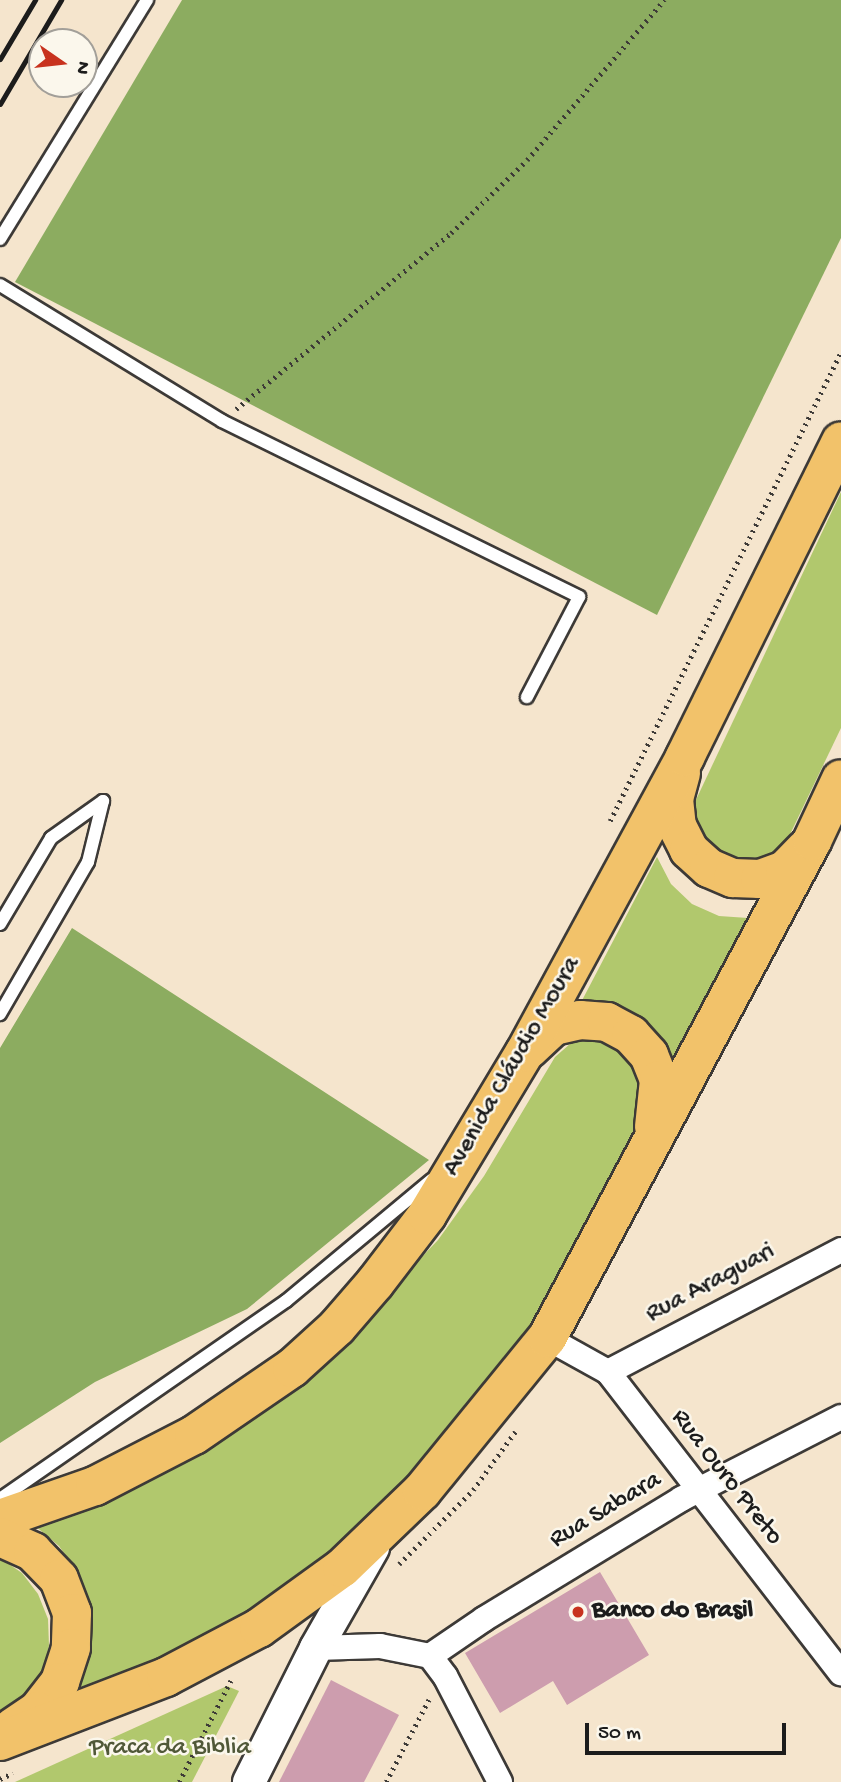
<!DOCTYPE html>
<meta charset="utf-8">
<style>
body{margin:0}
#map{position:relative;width:841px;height:1782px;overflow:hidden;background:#f5e5cd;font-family:"Gochi Hand",sans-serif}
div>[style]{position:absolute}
.green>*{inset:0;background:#b1c86d}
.forest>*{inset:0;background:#8cac60}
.building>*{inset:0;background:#cd9dae}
.path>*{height:4.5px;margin-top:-2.25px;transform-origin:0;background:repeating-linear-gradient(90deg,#3d3a37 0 2px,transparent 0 7px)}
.roads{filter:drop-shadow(2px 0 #3d3a37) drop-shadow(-2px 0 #3d3a37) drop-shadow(0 2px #3d3a37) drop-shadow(0 -2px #3d3a37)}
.service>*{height:12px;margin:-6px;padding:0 6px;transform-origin:6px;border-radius:6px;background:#fff}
.minor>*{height:24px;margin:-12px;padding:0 12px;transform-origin:12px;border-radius:12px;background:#fff}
.tertiary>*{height:32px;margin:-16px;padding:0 16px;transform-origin:16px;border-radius:16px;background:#fff}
.trunk>*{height:38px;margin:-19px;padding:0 19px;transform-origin:19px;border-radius:19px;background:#f2c26a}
.rail>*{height:5px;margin:-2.5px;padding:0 2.5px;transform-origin:2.5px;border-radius:2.5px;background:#1c1c1c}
.dots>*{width:19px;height:19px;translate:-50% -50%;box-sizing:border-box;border:4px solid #fbf7ec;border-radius:50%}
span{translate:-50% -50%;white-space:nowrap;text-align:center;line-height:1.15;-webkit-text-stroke:5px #fbf7ec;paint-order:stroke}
.street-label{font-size:26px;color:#1c1c1c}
.poi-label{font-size:26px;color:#1c1c1c;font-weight:700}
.left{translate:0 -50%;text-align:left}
.park-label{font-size:26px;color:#505838}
.north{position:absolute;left:28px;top:28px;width:70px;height:70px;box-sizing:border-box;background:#fbf7ec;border:2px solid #a29f99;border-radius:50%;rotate:104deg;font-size:19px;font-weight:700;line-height:28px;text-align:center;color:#1c1c1c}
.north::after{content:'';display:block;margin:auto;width:24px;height:32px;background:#c8321e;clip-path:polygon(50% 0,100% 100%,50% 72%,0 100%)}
.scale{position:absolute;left:585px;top:1723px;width:201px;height:32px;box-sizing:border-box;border:4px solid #1c1c1c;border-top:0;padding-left:9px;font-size:21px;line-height:24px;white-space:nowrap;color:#1c1c1c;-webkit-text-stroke:5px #fbf7ec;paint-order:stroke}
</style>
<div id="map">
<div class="green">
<div style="clip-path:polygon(841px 492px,841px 728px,783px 849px,771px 862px,719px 866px,691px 822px,694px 804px)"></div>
<div style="clip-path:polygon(657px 857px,671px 884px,692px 904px,719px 916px,748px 918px,665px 1080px,577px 1010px)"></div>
<div style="clip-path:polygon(578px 1037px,600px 1038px,623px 1047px,641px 1069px,645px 1122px,544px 1318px,409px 1485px,338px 1550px,198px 1647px,76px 1694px,88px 1664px,92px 1633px,88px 1601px,77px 1572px,59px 1546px,34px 1525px,378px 1303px,438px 1240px,484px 1176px,555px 1057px)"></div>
<div style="clip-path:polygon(0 1558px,22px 1573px,38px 1594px,48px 1619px,49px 1646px,42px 1673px,27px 1696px,0 1717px)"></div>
<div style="clip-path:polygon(227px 1686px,239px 1691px,192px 1782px,15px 1782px)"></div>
</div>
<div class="forest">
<div style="clip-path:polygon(182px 0,841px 0,841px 238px,657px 615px,15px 282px)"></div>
<div style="clip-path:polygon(72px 928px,429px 1160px,247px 1309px,95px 1382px,0 1443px,0 1048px)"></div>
</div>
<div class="building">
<div style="clip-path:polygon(600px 1572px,649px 1655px,567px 1705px,553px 1681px,500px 1713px,465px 1653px)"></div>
<div style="clip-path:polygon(331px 1680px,399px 1715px,364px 1782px,279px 1782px)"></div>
</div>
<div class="path">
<div style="left:236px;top:409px;width:278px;rotate:-39.3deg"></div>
<div style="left:451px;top:233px;width:105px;rotate:-43.8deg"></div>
<div style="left:527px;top:160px;width:211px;rotate:-49.4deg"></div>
<div style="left:610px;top:821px;width:523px;rotate:-63.78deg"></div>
<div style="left:399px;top:1564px;width:105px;rotate:-45deg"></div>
<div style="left:473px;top:1490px;width:72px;rotate:-54.1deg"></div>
<div style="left:0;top:1779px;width:14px;rotate:-25deg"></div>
<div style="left:179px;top:1782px;width:114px;rotate:-63deg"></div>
<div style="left:386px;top:1782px;width:93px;rotate:-62.6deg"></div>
</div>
<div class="roads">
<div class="service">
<div style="left:0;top:239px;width:281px;rotate:-58.4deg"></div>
<div style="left:0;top:285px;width:260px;rotate:31.5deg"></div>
<div style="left:222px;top:421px;width:398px;rotate:26.2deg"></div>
<div style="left:579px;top:597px;width:113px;rotate:117.5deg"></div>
<div style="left:0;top:924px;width:100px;rotate:-59.3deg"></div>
<div style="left:51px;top:838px;width:64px;rotate:-35.4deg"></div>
<div style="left:103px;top:801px;width:63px;rotate:103.8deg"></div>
<div style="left:88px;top:862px;width:176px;rotate:120.1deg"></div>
<div style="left:0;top:1499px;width:348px;rotate:-34.7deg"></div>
<div style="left:286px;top:1301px;width:189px;rotate:-39.8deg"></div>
</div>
<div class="minor">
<div style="left:547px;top:1338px;width:70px;rotate:29.1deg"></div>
<div style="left:608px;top:1372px;width:381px;rotate:52.3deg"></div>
<div style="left:608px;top:1372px;width:263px;rotate:-27.6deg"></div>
<div style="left:316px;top:1648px;width:64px;rotate:-1.8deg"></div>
<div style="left:380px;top:1646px;width:51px;rotate:11.3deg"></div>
<div style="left:500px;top:1782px;width:119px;rotate:-117.4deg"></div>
<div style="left:445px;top:1676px;width:25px;rotate:-127deg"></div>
<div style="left:430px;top:1656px;width:65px;rotate:-34.4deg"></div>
<div style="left:484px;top:1619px;width:231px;rotate:-31.3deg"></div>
<div style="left:681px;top:1499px;width:180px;rotate:-27.1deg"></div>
</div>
<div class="tertiary">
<div style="left:249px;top:1782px;width:150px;rotate:-63.4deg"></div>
<div style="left:316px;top:1648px;width:115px;rotate:-60.3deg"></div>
</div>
<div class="trunk">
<div style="left:681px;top:773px;width:27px;rotate:105deg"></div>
<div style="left:674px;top:799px;width:27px;rotate:84deg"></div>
<div style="left:677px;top:826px;width:27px;rotate:63deg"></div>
<div style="left:689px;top:850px;width:27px;rotate:42deg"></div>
<div style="left:709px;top:868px;width:26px;rotate:23deg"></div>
<div style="left:733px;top:878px;width:27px;rotate:2deg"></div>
<div style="left:760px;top:879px;width:27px;rotate:-20deg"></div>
<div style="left:785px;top:870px;width:29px;rotate:-46deg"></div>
<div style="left:529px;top:1049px;width:34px;rotate:-43deg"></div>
<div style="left:554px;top:1026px;width:27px;rotate:-13deg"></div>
<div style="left:580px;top:1020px;width:27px;rotate:4deg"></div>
<div style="left:607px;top:1022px;width:27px;rotate:28deg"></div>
<div style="left:631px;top:1035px;width:27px;rotate:48deg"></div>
<div style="left:649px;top:1055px;width:27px;rotate:68deg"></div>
<div style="left:659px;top:1080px;width:47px;rotate:96.1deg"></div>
<div style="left:0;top:1519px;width:101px;rotate:-19.2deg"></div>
<div style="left:95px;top:1486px;width:111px;rotate:-27.3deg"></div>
<div style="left:194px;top:1435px;width:119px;rotate:-34.4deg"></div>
<div style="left:292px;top:1368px;width:61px;rotate:-42.3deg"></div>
<div style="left:337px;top:1327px;width:58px;rotate:-49.2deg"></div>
<div style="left:375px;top:1283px;width:86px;rotate:-52.6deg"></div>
<div style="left:427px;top:1215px;width:190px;rotate:-59deg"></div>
<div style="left:525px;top:1052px;width:336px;rotate:-61.5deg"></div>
<div style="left:685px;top:757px;width:352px;rotate:-63.7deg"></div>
<div style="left:0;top:1537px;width:36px;rotate:24deg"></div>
<div style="left:33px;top:1552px;width:37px;rotate:46deg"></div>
<div style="left:59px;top:1579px;width:36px;rotate:69deg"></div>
<div style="left:72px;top:1613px;width:35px;rotate:92deg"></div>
<div style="left:71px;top:1648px;width:36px;rotate:108deg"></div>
<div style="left:60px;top:1682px;width:37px;rotate:128deg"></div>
<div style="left:37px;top:1711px;width:29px;rotate:146deg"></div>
<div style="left:0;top:1741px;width:178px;rotate:-21.1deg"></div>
<div style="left:166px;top:1677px;width:105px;rotate:-27.8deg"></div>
<div style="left:259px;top:1628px;width:102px;rotate:-35.9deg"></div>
<div style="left:342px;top:1568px;width:111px;rotate:-43.9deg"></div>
<div style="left:422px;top:1491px;width:198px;rotate:-50.8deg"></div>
<div style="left:547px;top:1338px;width:563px;rotate:-61.93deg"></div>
<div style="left:812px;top:841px;width:68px;rotate:-64.9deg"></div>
</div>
</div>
<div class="rail">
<div style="left:0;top:59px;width:69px;rotate:-59.3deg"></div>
<div style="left:0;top:104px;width:121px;rotate:-59.6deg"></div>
</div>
<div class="dots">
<div style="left:578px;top:1612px;background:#c8321e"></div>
</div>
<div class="street-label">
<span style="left:513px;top:1067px;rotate:-60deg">Avenida Cláudio Moura</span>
<span style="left:711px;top:1284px;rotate:-28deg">Rua Araguari</span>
<span style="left:726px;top:1478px;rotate:52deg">Rua Ouro Preto</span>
<span style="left:606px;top:1511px;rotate:-31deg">Rua Sabara</span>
</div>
<div class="poi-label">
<span class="left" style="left:592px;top:1612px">Banco do Brasil</span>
</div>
<div class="park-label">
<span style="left:170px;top:1749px">Praca da Biblia</span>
</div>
<div class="north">N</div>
<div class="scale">50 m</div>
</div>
